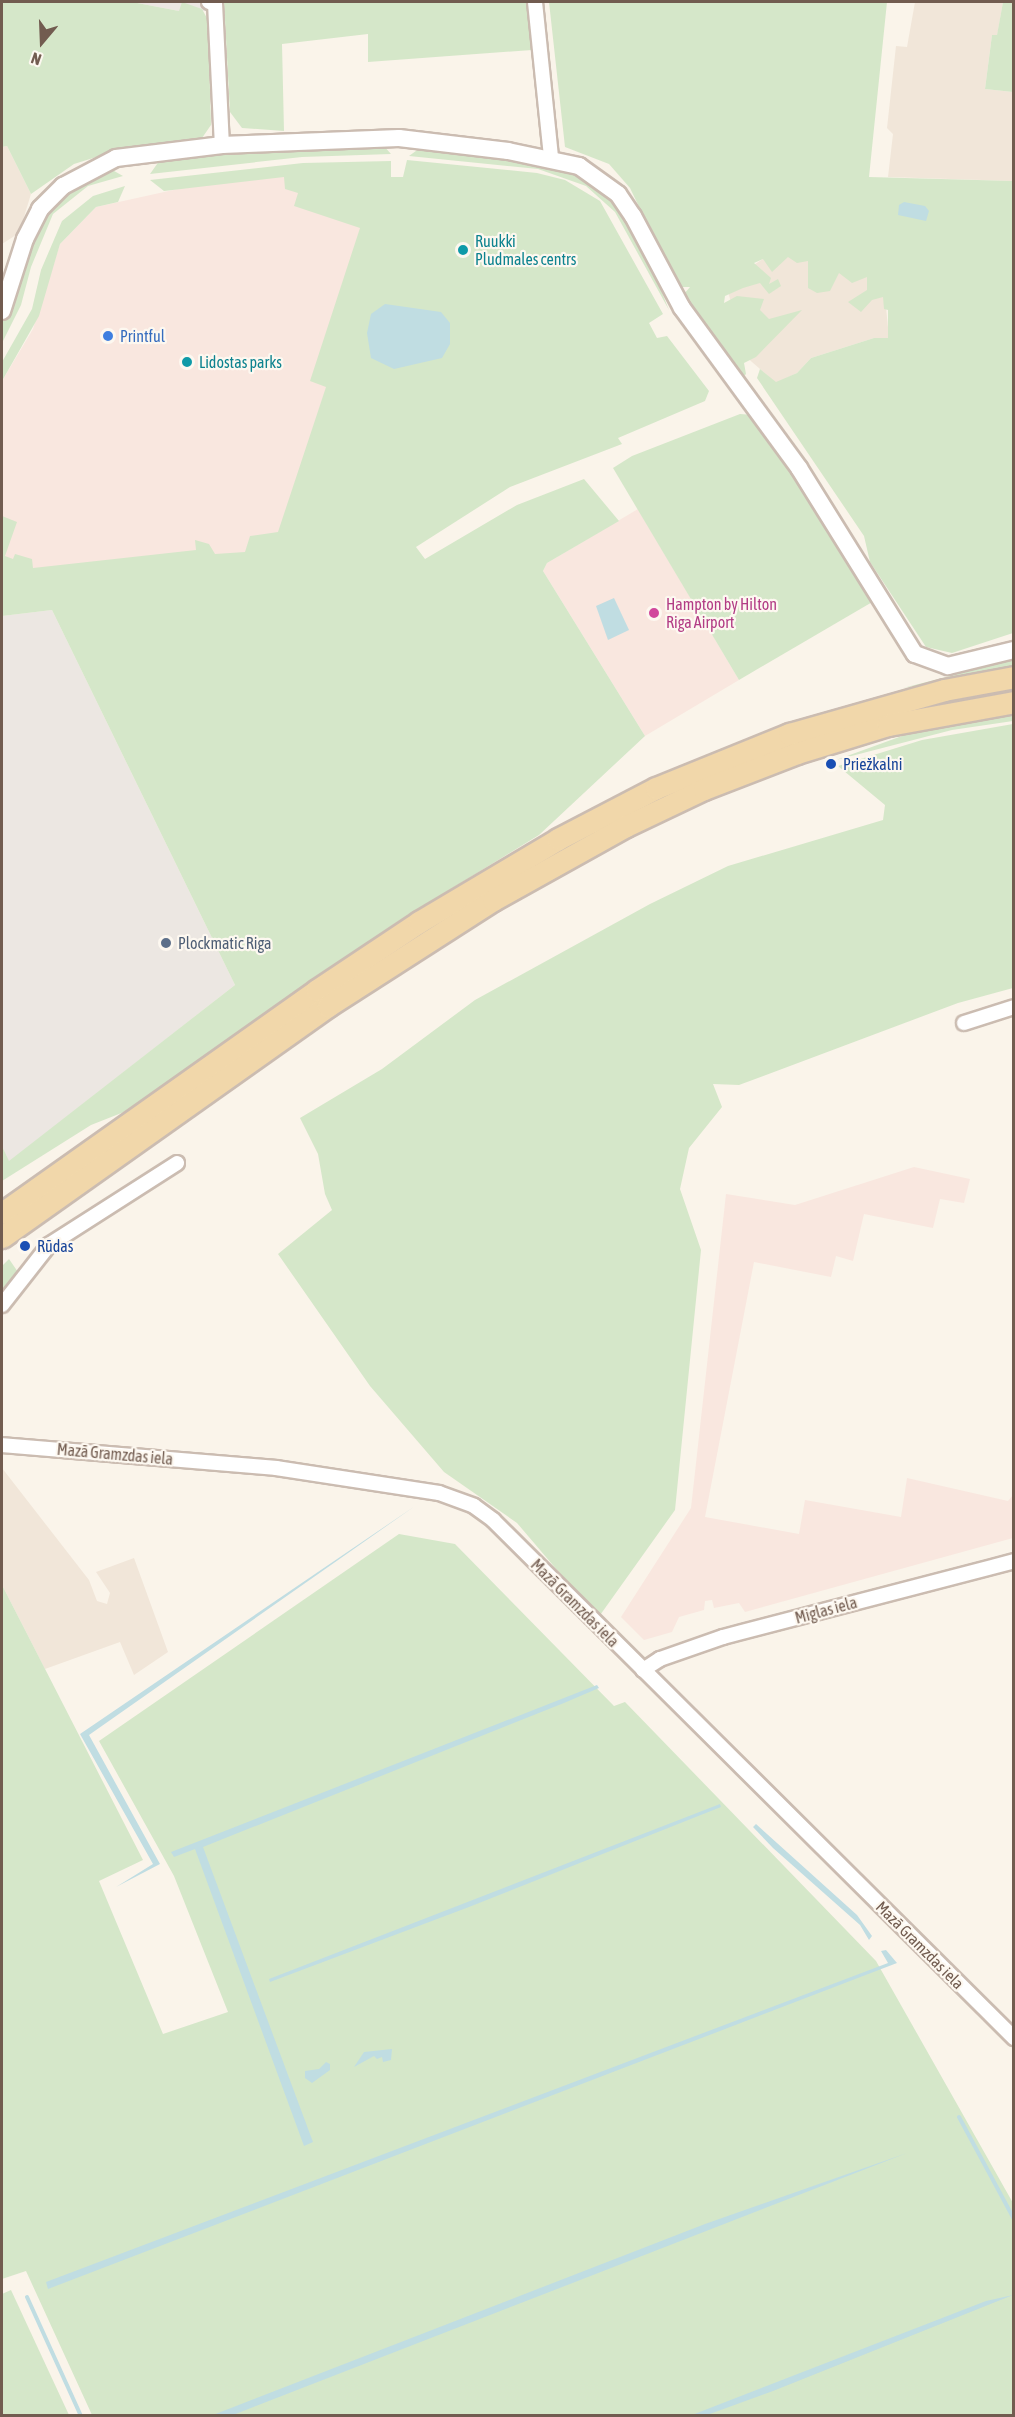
<!DOCTYPE html>
<meta charset="utf-8">
<style>
body{margin:0}
#map{position:relative;width:1015px;height:2417px;overflow:hidden;background:#faf4ea;font-family:"Asap Condensed",sans-serif}
div>[style]{position:absolute}
.residential>*{inset:0;background:#f1e6d9}
.commercial>*{inset:0;background:#f9e7df}
.industrial>*{inset:0;background:#ece7e2}
.green>*{inset:0;background:#d5e7c9}
.water>*{inset:0;background:#c0dde2}
.stream>*{height:4px;margin:-2px;padding:0 2px;transform-origin:2px;border-radius:2px;background:#c0dde2}
.roads{filter:drop-shadow(2px 0 #cbbcb1) drop-shadow(-2px 0 #cbbcb1) drop-shadow(0 2px #cbbcb1) drop-shadow(0 -2px #cbbcb1)}
.minor>*{height:14px;margin:-7px;padding:0 7px;transform-origin:7px;border-radius:7px;background:#fff}
.tertiary>*{height:16px;margin:-8px;padding:0 8px;transform-origin:8px;border-radius:8px;background:#fff}
.primary>*{height:21px;margin:-10.5px;padding:0 10.5px;transform-origin:10.5px;border-radius:10.5px;background:#f1d7aa}
.dots>*{width:16px;height:16px;translate:-50% -50%;box-sizing:border-box;border:3px solid #fdf8f0;border-radius:50%}
span{translate:-50% -50%;white-space:nowrap;text-align:center;line-height:1.15;-webkit-text-stroke:4.5px #fdf8f0;paint-order:stroke}
.culture-label{font-size:16px;color:#0d838f}
.left{translate:0 -50%;text-align:left}
.shop-label{font-size:16px;color:#366cbe}
.hotel-label{font-size:16px;color:#b23c85}
.transit-label{font-size:16px;color:#164399}
.service-label{font-size:16px;color:#4e5e75}
.street-label{font-size:16px;color:#725c50}
.frame{position:absolute;inset:0;border:3px solid #725c50;pointer-events:none}
.north{position:absolute;left:12px;top:12px;width:60px;height:60px;-webkit-text-stroke:4px #fdf8f0;paint-order:stroke;rotate:199deg;font-size:16px;font-weight:700;line-height:24px;text-align:center;color:#725c50}
.north::after{content:'';display:block;margin:auto;width:21px;height:27px;background:#725c50;clip-path:polygon(50% 0,100% 100%,50% 72%,0 100%)}
</style>
<div id="map">
<div class="residential">
<div style="clip-path:polygon(915px 2px,1003px 2px,997px 36px,992px 35px,985px 89px,1013px 92px,1013px 181px,888px 177px,893px 134px,887px 128px,896px 46px,907px 47px)"></div>
<div style="clip-path:polygon(7px 146px,31px 194px,19px 233px,2px 244px,2px 147px)"></div>
<div style="clip-path:polygon(778px 249px,883px 276px,889px 338px,874px 338px,811px 358px,797px 373px,776px 383px,744px 355px,726px 283px)"></div>
<div style="clip-path:polygon(2px 1468px,89px 1580px,97px 1601px,107px 1604px,110px 1593px,96px 1572px,134px 1558px,168px 1652px,134px 1675px,120px 1642px,45px 1669px,2px 1585px)"></div>
</div>
<div class="commercial">
<div style="clip-path:polygon(285px 176px,285px 183px,360px 182px,361px 193px,368px 194px,370px 240px,278px 550px,2px 574px,2px 381px,33px 329px,60px 244px,96px 207px,205px 183px)"></div>
<div style="clip-path:polygon(638px 509px,739px 680px,645px 736px,543px 571px,547px 563px)"></div>
<div style="clip-path:polygon(914px 1167px,970px 1179px,964px 1203px,940px 1199px,933px 1228px,864px 1214px,853px 1261px,836px 1256px,831px 1277px,754px 1262px,705px 1517px,799px 1534px,805px 1500px,901px 1517px,907px 1478px,1008px 1501px,1013px 1495px,1013px 1538px,745px 1612px,739px 1603px,714px 1608px,712px 1600px,705px 1601px,704px 1610px,679px 1617px,672px 1632px,644px 1640px,621px 1617px,691px 1508px,726px 1194px,795px 1205px)"></div>
</div>
<div class="industrial">
<div style="clip-path:polygon(132px 2px,224px 2px,224px 11px,179px 11px)"></div>
<div style="clip-path:polygon(52px 610px,235px 985px,9px 1162px,2px 1146px,2px 616px)"></div>
</div>
<div class="green">
<div style="clip-path:polygon(2px 2px,132px 2px,179px 11px,182px 2px,202px 9px,208px 20px,211px 125px,202px 138px,125px 148px,74px 164px,31px 194px,7px 146px,2px 147px)"></div>
<div style="clip-path:polygon(224px 2px,526px 2px,532px 50px,368px 62px,368px 34px,282px 44px,284px 131px,242px 128px,230px 112px)"></div>
<div style="clip-path:polygon(549px 2px,887px 2px,869px 177px,1013px 181px,1013px 633px,952px 653px,926px 647px,870px 562px,864px 536px,757px 378px,760px 369px,776px 382px,797px 373px,811px 358px,874px 338px,888px 338px,888px 310px,884px 309px,883px 297px,872px 300px,861px 312px,848px 302px,867px 290px,867px 277px,852px 283px,839px 273px,830px 291px,817px 293px,808px 288px,808px 261px,797px 263px,788px 257px,772px 272px,763px 259px,754px 263px,771px 278px,769px 284px,778px 279px,781px 286px,769px 294px,760px 283px,743px 288px,725px 296px,724px 303px,737px 296px,764px 299px,760px 310px,769px 319px,802px 310px,756px 357px,744px 363px,746px 374px,743px 377px,686px 299px,684px 294px,690px 287px,681px 287px,669px 269px,630px 188px,609px 164px,565px 147px)"></div>
<div style="clip-path:polygon(1003px 2px,1013px 2px,1013px 92px,985px 89px,992px 35px,997px 35px)"></div>
<div style="clip-path:polygon(383px 145px,391px 154px,302px 157px,150px 174px,162px 157px,277px 147px)"></div>
<div style="clip-path:polygon(420px 148px,543px 165px,580px 175px,614px 202px,648px 258px,669px 310px,615px 212px,586px 186px,538px 169px,409px 156px)"></div>
<div style="clip-path:polygon(407px 160px,537px 173px,565px 180px,600px 201px,663px 314px,649px 323px,657px 338px,667px 336px,709px 391px,705px 401px,618px 438px,622px 444px,510px 487px,416px 547px,425px 559px,517px 505px,584px 479px,619px 521px,547px 563px,543px 571px,645px 736px,539px 835px,397px 922px,124px 1112px,91px 1125px,2px 1181px,2px 1146px,9px 1161px,235px 985px,52px 610px,2px 616px,2px 516px,17px 522px,5px 556px,13px 559px,15px 554px,32px 559px,33px 568px,196px 550px,195px 540px,209px 544px,215px 554px,245px 552px,250px 536px,278px 532px,326px 387px,310px 381px,360px 228px,294px 206px,298px 193px,285px 189px,284px 177px,164px 191px,150px 180px,303px 163px,391px 161px,391px 177px,403px 177px)"></div>
<div style="clip-path:polygon(107px 167px,123px 176px,88px 186px,53px 214px,31px 267px,21px 305px,2px 343px,2px 322px,13px 300px,34px 230px,54px 201px)"></div>
<div style="clip-path:polygon(125px 186px,118px 202px,96px 207px,60px 244px,39px 316px,2px 381px,2px 362px,32px 309px,41px 270px,62px 221px,93px 196px)"></div>
<div style="clip-path:polygon(740px 414px,753px 415px,874px 601px,739px 680px,613px 468px,632px 456px)"></div>
<div style="clip-path:polygon(1013px 660px,1013px 665px,994px 672px,903px 688px)"></div>
<div style="clip-path:polygon(1013px 714px,1013px 721px,952px 730px,836px 760px,913px 732px)"></div>
<div style="clip-path:polygon(1013px 724px,1013px 988px,958px 1003px,739px 1085px,713px 1084px,722px 1107px,689px 1148px,680px 1189px,701px 1250px,675px 1510px,598px 1618px,517px 1523px,444px 1472px,370px 1386px,278px 1254px,332px 1210px,325px 1194px,318px 1154px,300px 1118px,382px 1069px,475px 1000px,650px 904px,728px 866px,883px 820px,885px 805px,838px 766px,922px 740px)"></div>
<div style="clip-path:polygon(9px 1259px,20px 1275px,2px 1299px,2px 1266px)"></div>
<div style="clip-path:polygon(399px 1534px,455px 1544px,614px 1706px,625px 1702px,876px 1961px,1013px 2203px,1013px 2415px,92px 2415px,26px 2271px,2px 2279px,2px 1585px,143px 1860px,99px 1881px,163px 2034px,228px 2012px,174px 1876px,99px 1741px)"></div>
<div style="clip-path:polygon(11px 2290px,69px 2415px,2px 2415px,2px 2294px)"></div>
</div>
<div class="water">
<div style="clip-path:polygon(904px 202px,925px 206px,929px 211px,926px 221px,898px 215px,899px 205px)"></div>
<div style="clip-path:polygon(385px 304px,441px 312px,450px 323px,450px 344px,442px 358px,394px 369px,371px 358px,367px 333px,371px 314px)"></div>
<div style="clip-path:polygon(614px 598px,629px 630px,608px 640px,596px 606px)"></div>
<div style="clip-path:polygon(415px 1506px,89px 1735px,160px 1864px,116px 1887px,153px 1864px,80px 1734px)"></div>
<div style="clip-path:polygon(597px 1685px,599px 1688px,564px 1703px,203px 1847px,313px 2142px,304px 2146px,195px 1849px,174px 1857px,171px 1852px)"></div>
<div style="clip-path:polygon(720px 1804px,721px 1807px,469px 1907px,270px 1982px,269px 1979px)"></div>
<div style="clip-path:polygon(756px 1824px,857px 1915px,872px 1936px,869px 1940px,860px 1925px,773px 1848px,753px 1827px)"></div>
<div style="clip-path:polygon(886px 1950px,897px 1963px,48px 2289px,46px 2282px,888px 1963px,881px 1951px)"></div>
<div style="clip-path:polygon(392px 2049px,391px 2060px,383px 2062px,382px 2057px,377px 2059px,374px 2056px,354px 2067px,364px 2052px)"></div>
<div style="clip-path:polygon(326px 2062px,330px 2064px,330px 2070px,312px 2083px,305px 2078px,305px 2071px,319px 2069px)"></div>
<div style="clip-path:polygon(907px 2153px,233px 2415px,213px 2415px,705px 2224px)"></div>
<div style="clip-path:polygon(1013px 2295px,773px 2391px,707px 2415px,692px 2415px,986px 2301px)"></div>
</div>
<div class="stream">
<div style="left:959px;top:2117px;width:116px;rotate:61.7deg"></div>
<div style="left:27px;top:2297px;width:131px;rotate:65.6deg"></div>
</div>
<div class="roads">
<div class="minor">
<div style="left:209px;top:2px;width:6px;rotate:9deg"></div>
<div style="left:215px;top:3px;width:142px;rotate:87.2deg"></div>
<div style="left:535px;top:2px;width:157px;rotate:84.1deg"></div>
<div style="left:964px;top:1023px;width:52px;rotate:-17.7deg"></div>
<div style="left:2px;top:1305px;width:76px;rotate:-51.9deg"></div>
<div style="left:49px;top:1245px;width:152px;rotate:-32.6deg"></div>
<div style="left:2px;top:1445px;width:275px;rotate:4.8deg"></div>
<div style="left:276px;top:1468px;width:165px;rotate:8.7deg"></div>
<div style="left:439px;top:1493px;width:37px;rotate:20deg"></div>
<div style="left:474px;top:1506px;width:24px;rotate:36deg"></div>
<div style="left:493px;top:1520px;width:735px;rotate:44.83deg"></div>
<div style="left:643px;top:1670px;width:20px;rotate:-33deg"></div>
<div style="left:660px;top:1659px;width:67px;rotate:-19.2deg"></div>
<div style="left:723px;top:1637px;width:301px;rotate:-14.6deg"></div>
</div>
<div class="tertiary">
<div style="left:2px;top:311px;width:76px;rotate:-72.3deg"></div>
<div style="left:25px;top:239px;width:34px;rotate:-63deg"></div>
<div style="left:40px;top:209px;width:33px;rotate:-45deg"></div>
<div style="left:63px;top:186px;width:60px;rotate:-27.8deg"></div>
<div style="left:116px;top:158px;width:107px;rotate:-7deg"></div>
<div style="left:222px;top:145px;width:177px;rotate:-2.3deg"></div>
<div style="left:399px;top:138px;width:110px;rotate:6.8deg"></div>
<div style="left:508px;top:151px;width:73px;rotate:11.9deg"></div>
<div style="left:579px;top:166px;width:48px;rotate:35.7deg"></div>
<div style="left:618px;top:194px;width:27px;rotate:56deg"></div>
<div style="left:633px;top:216px;width:104px;rotate:62deg"></div>
<div style="left:682px;top:308px;width:198px;rotate:53.8deg"></div>
<div style="left:799px;top:468px;width:219px;rotate:58.1deg"></div>
<div style="left:915px;top:654px;width:35px;rotate:20deg"></div>
<div style="left:948px;top:666px;width:68px;rotate:-13.6deg"></div>
</div>
<div class="primary">
<div style="left:2px;top:1213px;width:386px;rotate:-35.3deg"></div>
<div style="left:317px;top:990px;width:123px;rotate:-33.7deg"></div>
<div style="left:419px;top:922px;width:162px;rotate:-30.8deg"></div>
<div style="left:558px;top:839px;width:110px;rotate:-27.5deg"></div>
<div style="left:656px;top:788px;width:144px;rotate:-22.1deg"></div>
<div style="left:789px;top:734px;width:161px;rotate:-15.8deg"></div>
<div style="left:944px;top:690px;width:71px;rotate:-10.5deg"></div>
<div style="left:2px;top:1237px;width:400px;rotate:-35.3deg"></div>
<div style="left:328px;top:1006px;width:196px;rotate:-32.7deg"></div>
<div style="left:493px;top:900px;width:152px;rotate:-29.1deg"></div>
<div style="left:626px;top:826px;width:86px;rotate:-25.4deg"></div>
<div style="left:704px;top:789px;width:100px;rotate:-21.2deg"></div>
<div style="left:797px;top:753px;width:95px;rotate:-17.1deg"></div>
<div style="left:888px;top:725px;width:128px;rotate:-10.3deg"></div>
</div>
</div>
<div class="dots">
<div style="left:463px;top:250px;background:#0f9aa8"></div>
<div style="left:108px;top:336px;background:#3f7fe0"></div>
<div style="left:187px;top:362px;background:#0f9aa8"></div>
<div style="left:654px;top:613px;background:#d1479c"></div>
<div style="left:831px;top:764px;background:#1a4fb4"></div>
<div style="left:166px;top:943px;background:#5c6f8a"></div>
<div style="left:25px;top:1246px;background:#1a4fb4"></div>
</div>
<div class="culture-label">
<span class="left" style="left:475px;top:250px">Ruukki<br>Pludmales centrs</span>
<span class="left" style="left:199px;top:362px">Lidostas parks</span>
</div>
<div class="shop-label">
<span class="left" style="left:120px;top:336px">Printful</span>
</div>
<div class="hotel-label">
<span class="left" style="left:666px;top:613px">Hampton by Hilton<br>Riga Airport</span>
</div>
<div class="transit-label">
<span class="left" style="left:843px;top:764px">Priežkalni</span>
<span class="left" style="left:37px;top:1246px">Rūdas</span>
</div>
<div class="service-label">
<span class="left" style="left:178px;top:943px">Plockmatic Riga</span>
</div>
<div class="street-label">
<span style="left:115px;top:1454px;rotate:5deg">Mazā Gramzdas iela</span>
<span style="left:575px;top:1603px;rotate:45deg">Mazā Gramzdas iela</span>
<span style="left:826px;top:1610px;rotate:-15deg">Miglas iela</span>
<span style="left:920px;top:1945px;rotate:45deg">Mazā Gramzdas iela</span>
</div>
<div class="frame"></div>
<div class="north">N</div>
</div>
